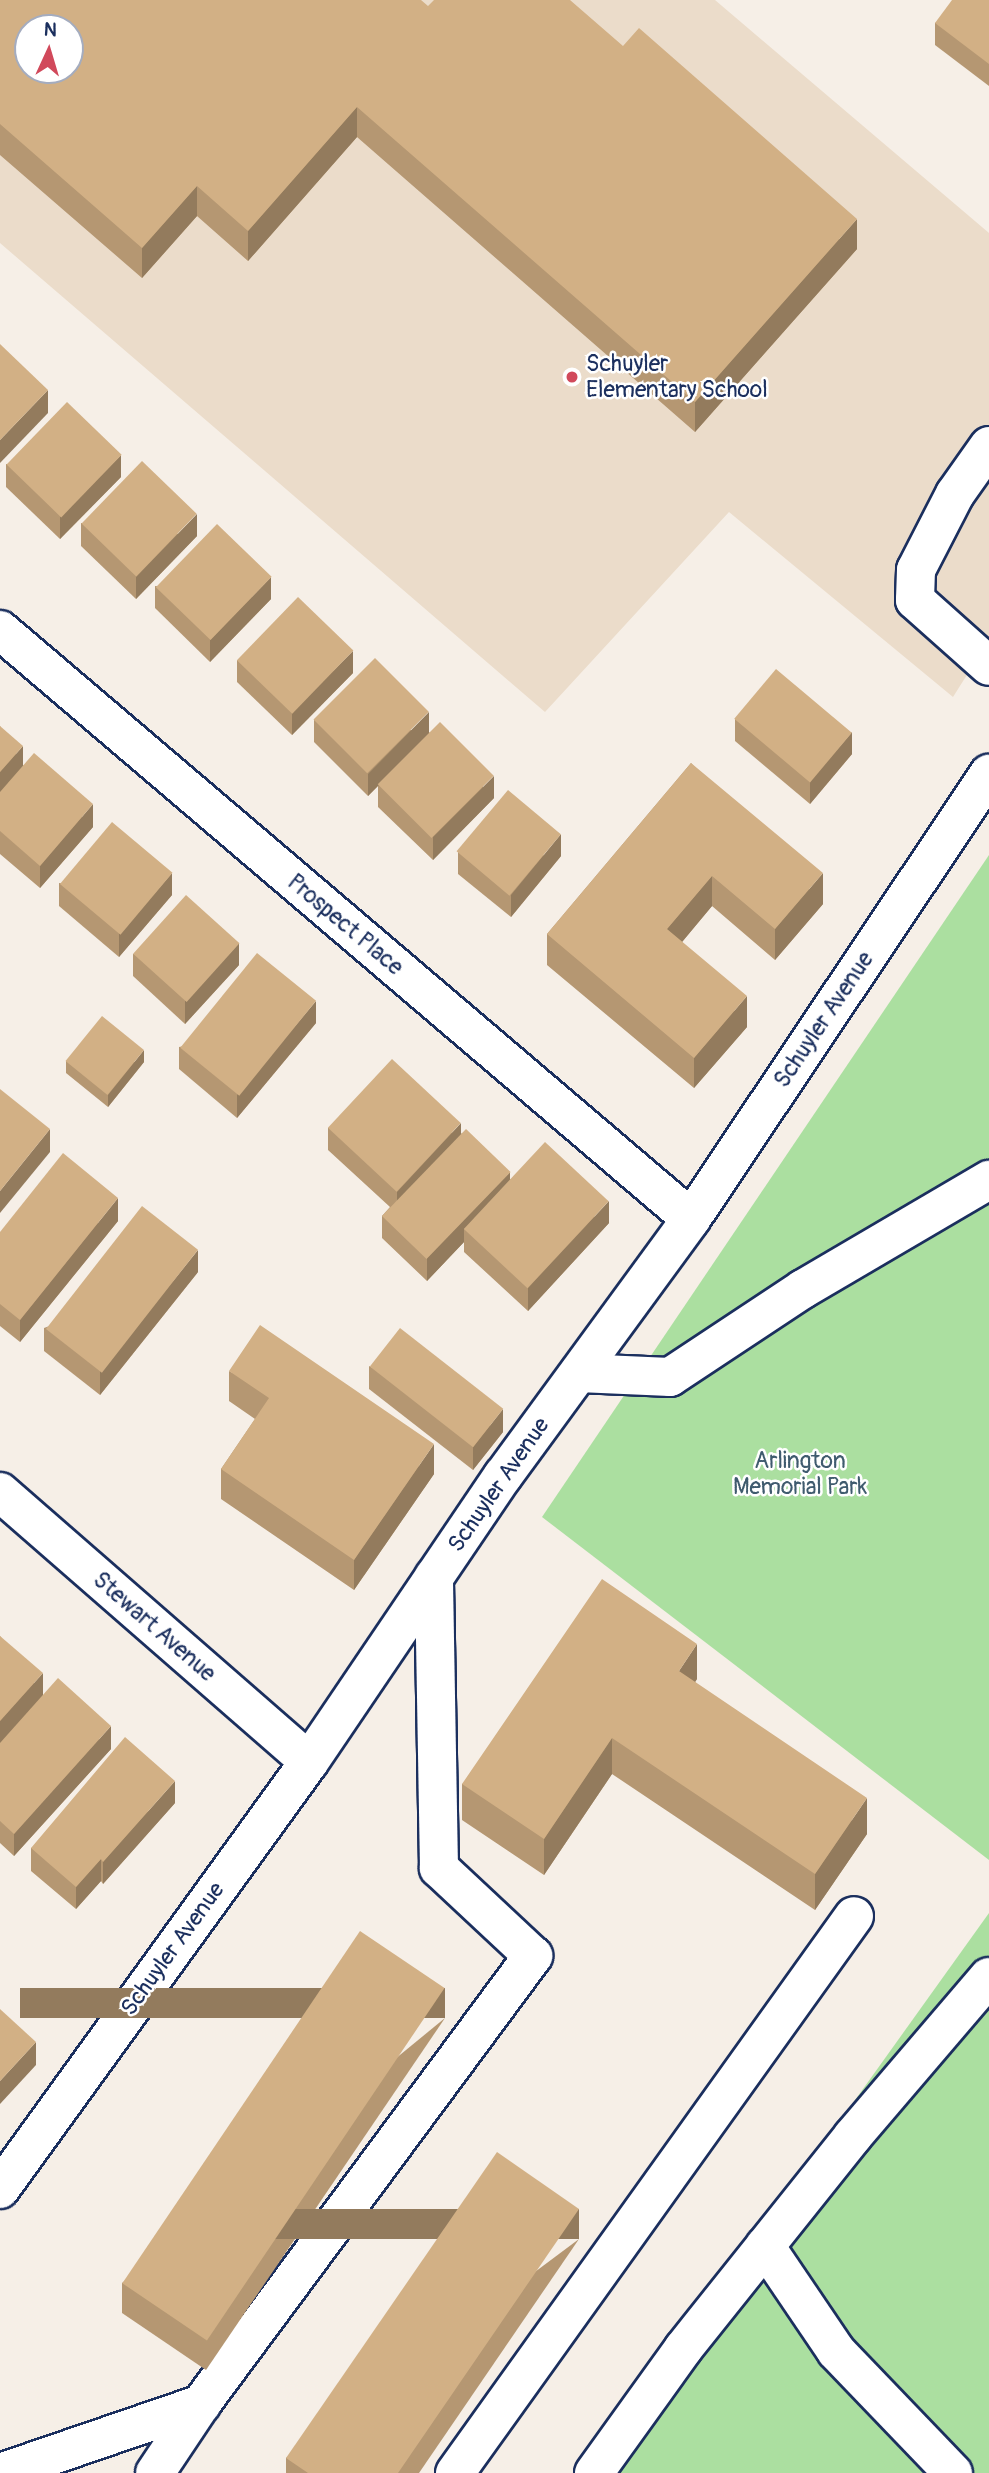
<!DOCTYPE html>
<style>
body{margin:0}
#map{position:relative;width:989px;height:2473px;overflow:hidden;background:#f6efe7;font-family:Pangolin,sans-serif}
div>[style]{position:absolute}
.built>*{inset:0;background:#ebdcca}
.green>*{inset:0;background:#abdfa0}
.roads{filter:drop-shadow(2px 0 #1b2f5e) drop-shadow(-2px 0 #1b2f5e) drop-shadow(0 2px #1b2f5e) drop-shadow(0 -2px #1b2f5e)}
.minor>*{height:38px;margin:-19px;padding:0 19px;transform-origin:19px;border-radius:19px;background:#fff}
.major>*{height:38px;margin:-19px;padding:0 19px;transform-origin:19px;border-radius:19px;background:#fff}
.wall>*{inset:0;background:#b59772}
.shaded-wall>*{inset:0;background:#937b5d;transform-origin:0 0}
.building>*{inset:0;background:#d2b085;transform-origin:0 0}
.dots>*{width:19px;height:19px;translate:-50% -50%;box-sizing:border-box;border:4px solid #fff;border-radius:50%}
span{translate:-50% -50%;white-space:nowrap;text-align:center;line-height:1.15;-webkit-text-stroke:5px #fff;paint-order:stroke}
.poi-label{font-size:23px;color:#1b2f5e}
.left{translate:0 -50%;text-align:left}
.street-label{font-size:23px;color:#1b2f5e}
.park-label{font-size:23px;color:#3f5b6e}
.north{position:absolute;left:14px;top:14px;width:70px;height:70px;box-sizing:border-box;background:#fff;border:2px solid #a4acbf;border-radius:50%;rotate:4deg;font-size:19px;font-weight:700;line-height:28px;text-align:center;color:#1b2f5e}
.north::after{content:'';display:block;margin:auto;width:24px;height:32px;background:#d1495b;clip-path:polygon(50% 0,100% 100%,50% 72%,0 100%)}
</style>
<div id="map">
<div class="built">
<div style="clip-path:polygon(evenodd,0 0,715px 0,989px 233px,989px 640px,953px 697px,729px 512px,545px 712px,0 243px,0 0,28px 28px,70px 28px,70px 70px,28px 70px,28px 28px)"></div>
</div>
<div class="green">
<div style="clip-path:polygon(989px 855px,989px 1860px,542px 1517px)"></div>
<div style="clip-path:polygon(989px 1913px,989px 2473px,588px 2473px)"></div>
</div>
<div class="roads">
<div class="minor">
<div style="left:989px;top:446px;width:59px;rotate:125.3deg"></div>
<div style="left:955px;top:494px;width:85px;rotate:117.2deg"></div>
<div style="left:916px;top:570px;width:30px;rotate:92deg"></div>
<div style="left:915px;top:600px;width:99px;rotate:41.7deg"></div>
<div style="left:0;top:630px;width:908px;rotate:40.44deg"></div>
<div style="left:579px;top:1373px;width:91px;rotate:2.5deg"></div>
<div style="left:670px;top:1377px;width:159px;rotate:-33.5deg"></div>
<div style="left:803px;top:1289px;width:216px;rotate:-30.4deg"></div>
<div style="left:0;top:1492px;width:410px;rotate:41.1deg"></div>
<div style="left:765px;top:2246px;width:127px;rotate:55.9deg"></div>
<div style="left:836px;top:2351px;width:169px;rotate:46.2deg"></div>
<div style="left:0;top:2473px;width:213px;rotate:-18.9deg"></div>
<div style="left:201px;top:2404px;width:558px;rotate:-53.46deg"></div>
<div style="left:533px;top:1956px;width:129px;rotate:-136.9deg"></div>
<div style="left:439px;top:1868px;width:291px;rotate:-91deg"></div>
<div style="left:155px;top:2473px;width:83px;rotate:-56.3deg"></div>
<div style="left:455px;top:2473px;width:685px;rotate:-54.38deg"></div>
<div style="left:594px;top:2473px;width:153px;rotate:-54.3deg"></div>
<div style="left:683px;top:2349px;width:273px;rotate:-51.4deg"></div>
<div style="left:853px;top:2136px;width:209px;rotate:-49.5deg"></div>
</div>
<div class="major">
<div style="left:0;top:2189px;width:527px;rotate:-54.11deg"></div>
<div style="left:309px;top:1762px;width:346px;rotate:-55.9deg"></div>
<div style="left:503px;top:1476px;width:318px;rotate:-53.8deg"></div>
<div style="left:691px;top:1219px;width:536px;rotate:-56.19deg"></div>
</div>
</div>
<div class="wall">
<div style="clip-path:polygon(0 0,428px 6px,857px 249px,695px 432px,357px 137px,248px 261px,197px 216px,142px 278px,0 155px)"></div>
<div style="clip-path:polygon(989px 0,989px 86px,935px 45px,935px 23px)"></div>
<div style="clip-path:polygon(6px 464px,121px 477px,60px 539px,6px 487px)"></div>
<div style="clip-path:polygon(81px 523px,197px 536px,136px 599px,81px 546px)"></div>
<div style="clip-path:polygon(155px 586px,271px 599px,210px 662px,155px 608px)"></div>
<div style="clip-path:polygon(237px 660px,353px 673px,292px 735px,237px 682px)"></div>
<div style="clip-path:polygon(735px 719px,852px 754px,810px 804px,735px 741px)"></div>
<div style="clip-path:polygon(314px 720px,429px 732px,494px 798px,433px 860px,378px 807px,378px 786px,368px 796px,314px 742px)"></div>
<div style="clip-path:polygon(0 726px,23px 765px,93px 827px,40px 888px,0 854px)"></div>
<div style="clip-path:polygon(691px 763px,823px 904px,775px 960px,712px 906px,682px 942px,747px 1027px,694px 1088px,547px 965px,547px 934px)"></div>
<div style="clip-path:polygon(458px 852px,561px 856px,511px 917px,458px 874px)"></div>
<div style="clip-path:polygon(59px 883px,172px 895px,119px 957px,59px 906px)"></div>
<div style="clip-path:polygon(133px 954px,239px 965px,185px 1024px,133px 976px)"></div>
<div style="clip-path:polygon(316px 1023px,237px 1118px,179px 1069px,179px 1047px)"></div>
<div style="clip-path:polygon(66px 1061px,144px 1062px,108px 1107px,66px 1073px)"></div>
<div style="clip-path:polygon(328px 1128px,461px 1133px,510px 1179px,609px 1223px,528px 1311px,464px 1252px,464px 1242px,427px 1281px,382px 1238px,382px 1216px,390px 1207px,328px 1150px)"></div>
<div style="clip-path:polygon(118px 1221px,20px 1342px,0 1326px,0 1232px)"></div>
<div style="clip-path:polygon(198px 1272px,100px 1395px,44px 1351px,44px 1328px)"></div>
<div style="clip-path:polygon(369px 1366px,503px 1432px,473px 1470px,369px 1389px)"></div>
<div style="clip-path:polygon(229px 1371px,434px 1474px,354px 1590px,221px 1499px,221px 1469px,255px 1419px,229px 1401px)"></div>
<div style="clip-path:polygon(0 1636px,43px 1695px,111px 1749px,14px 1856px,0 1843px)"></div>
<div style="clip-path:polygon(697px 1679px,695px 1682px,867px 1834px,815px 1910px,612px 1774px,544px 1875px,462px 1820px,462px 1784px)"></div>
<div style="clip-path:polygon(175px 1803px,103px 1884px,101px 1881px,76px 1909px,31px 1871px,31px 1848px)"></div>
<div style="clip-path:polygon(445px 2018px,206px 2370px,122px 2313px,122px 2283px)"></div>
<div style="clip-path:polygon(579px 2239px,419px 2473px,286px 2473px,286px 2458px)"></div>
</div>
<div class="shaded-wall">
<div style="clip-path:polygon(357px 107px,357px 137px,248px 261px,248px 231px)"></div>
<div style="clip-path:polygon(197px 186px,197px 216px,142px 278px,142px 248px)"></div>
<div style="clip-path:polygon(857px 219px,857px 249px,695px 432px,695px 402px)"></div>
<div style="clip-path:polygon(48px 390px,48px 413px,0 463px,0 440px)"></div>
<div style="clip-path:polygon(121px 455px,121px 477px,60px 539px,60px 517px)"></div>
<div style="clip-path:polygon(197px 514px,197px 536px,136px 599px,136px 577px)"></div>
<div style="clip-path:polygon(271px 577px,271px 599px,210px 662px,210px 640px)"></div>
<div style="clip-path:polygon(353px 651px,353px 673px,292px 735px,292px 712px)"></div>
<div style="clip-path:polygon(429px 712px,429px 734px,368px 796px,368px 774px)"></div>
<div style="clip-path:polygon(852px 732px,852px 754px,810px 804px,810px 781px)"></div>
<div style="clip-path:polygon(23px 746px,23px 768px,0 795px,0 772px)"></div>
<div style="clip-path:polygon(494px 776px,494px 798px,433px 860px,433px 837px)"></div>
<div style="clip-path:polygon(93px 804px,93px 827px,40px 888px,40px 866px)"></div>
<div style="clip-path:polygon(561px 834px,561px 856px,511px 917px,511px 895px)"></div>
<div style="clip-path:polygon(172px 873px,172px 895px,119px 957px,119px 934px)"></div>
<div style="clip-path:polygon(823px 873px,823px 904px,775px 960px,775px 929px)"></div>
<div style="clip-path:polygon(712px 876px,712px 906px,667px 960px,667px 929px)"></div>
<div style="clip-path:polygon(239px 943px,239px 965px,185px 1024px,185px 1001px)"></div>
<div style="clip-path:polygon(747px 996px,747px 1027px,694px 1088px,694px 1058px)"></div>
<div style="clip-path:polygon(316px 1001px,316px 1023px,237px 1118px,237px 1095px)"></div>
<div style="clip-path:polygon(144px 1050px,144px 1062px,108px 1107px,108px 1095px)"></div>
<div style="clip-path:polygon(461px 1123px,461px 1146px,397px 1214px,397px 1192px)"></div>
<div style="clip-path:polygon(50px 1129px,50px 1152px,0 1213px,0 1191px)"></div>
<div style="clip-path:polygon(510px 1172px,510px 1194px,464px 1229px,464px 1242px,427px 1281px,427px 1258px)"></div>
<div style="clip-path:polygon(118px 1198px,118px 1221px,20px 1342px,20px 1320px)"></div>
<div style="clip-path:polygon(609px 1201px,609px 1223px,528px 1311px,528px 1288px)"></div>
<div style="clip-path:polygon(198px 1250px,198px 1272px,100px 1395px,100px 1372px)"></div>
<div style="clip-path:polygon(503px 1409px,503px 1432px,473px 1470px,473px 1447px)"></div>
<div style="clip-path:polygon(434px 1444px,434px 1474px,354px 1590px,354px 1560px)"></div>
<div style="clip-path:polygon(697px 1644px,697px 1679px,679px 1707px,679px 1671px)"></div>
<div style="clip-path:polygon(43px 1673px,43px 1696px,0 1744px,0 1721px)"></div>
<div style="clip-path:polygon(111px 1726px,111px 1749px,14px 1856px,14px 1834px)"></div>
<div style="clip-path:polygon(612px 1738px,612px 1774px,544px 1875px,544px 1839px)"></div>
<div style="clip-path:polygon(175px 1781px,175px 1803px,103px 1884px,103px 1862px)"></div>
<div style="clip-path:polygon(867px 1798px,867px 1834px,815px 1910px,815px 1874px)"></div>
<div style="clip-path:polygon(101px 1859px,101px 1881px,76px 1909px,76px 1887px)"></div>
<div style="left:445px;top:1988px;width:30px;height:425px;rotate:90deg"></div>
<div style="clip-path:polygon(36px 2042px,36px 2065px,0 2104px,0 2081px)"></div>
<div style="left:579px;top:2209px;width:30px;height:320px;rotate:90deg"></div>
</div>
<div class="building">
<div style="clip-path:polygon(evenodd,0 0,421px 0,428px 6px,434px 0,570px 0,623px 46px,639px 28px,857px 219px,695px 402px,357px 107px,248px 231px,197px 186px,142px 248px,0 124px,0 0,28px 28px,70px 28px,70px 70px,28px 70px,28px 28px)"></div>
<div style="clip-path:polygon(952px 0,989px 0,989px 64px,935px 23px)"></div>
<div style="clip-path:polygon(0 344px,48px 390px,0 440px)"></div>
<div style="left:67px;top:402px;width:76px;height:87px;rotate:44deg"></div>
<div style="left:142px;top:461px;width:76px;height:87px;rotate:44deg"></div>
<div style="left:217px;top:524px;width:76px;height:88px;rotate:44deg"></div>
<div style="left:298px;top:597px;width:77px;height:88px;rotate:44deg"></div>
<div style="left:375px;top:658px;width:76px;height:87px;rotate:45deg"></div>
<div style="left:776px;top:669px;width:99px;height:65px;rotate:40deg"></div>
<div style="left:440px;top:722px;width:76px;height:88px;rotate:45deg"></div>
<div style="clip-path:polygon(0 726px,23px 746px,0 772px)"></div>
<div style="clip-path:polygon(34px 753px,93px 804px,40px 866px,0 831px,0 792px)"></div>
<div style="clip-path:polygon(691px 763px,823px 873px,775px 929px,712px 876px,667px 929px,747px 996px,694px 1058px,547px 934px)"></div>
<div style="left:508px;top:790px;width:69px;height:80px;rotate:40deg"></div>
<div style="left:112px;top:822px;width:79px;height:81px;rotate:40deg"></div>
<div style="left:186px;top:895px;width:72px;height:79px;rotate:42deg"></div>
<div style="left:257px;top:953px;width:76px;height:122px;rotate:39deg"></div>
<div style="left:102px;top:1016px;width:54px;height:58px;rotate:39deg"></div>
<div style="left:392px;top:1059px;width:94px;height:94px;rotate:43deg"></div>
<div style="clip-path:polygon(0 1089px,50px 1129px,0 1191px)"></div>
<div style="left:466px;top:1129px;width:62px;height:121px;rotate:44deg"></div>
<div style="left:545px;top:1142px;width:87px;height:119px;rotate:43deg"></div>
<div style="clip-path:polygon(63px 1153px,118px 1198px,20px 1320px,0 1304px,0 1232px)"></div>
<div style="left:142px;top:1206px;width:71px;height:156px;rotate:38deg"></div>
<div style="clip-path:polygon(260px 1325px,434px 1444px,354px 1560px,221px 1469px,269px 1398px,229px 1371px)"></div>
<div style="left:400px;top:1328px;width:131px;height:49px;rotate:38deg"></div>
<div style="clip-path:polygon(602px 1579px,697px 1644px,679px 1671px,867px 1798px,815px 1874px,612px 1738px,544px 1839px,462px 1784px)"></div>
<div style="clip-path:polygon(0 1636px,43px 1673px,0 1721px)"></div>
<div style="clip-path:polygon(58px 1678px,111px 1726px,14px 1834px,0 1821px,0 1743px)"></div>
<div style="clip-path:polygon(125px 1737px,175px 1781px,103px 1862px,101px 1859px,76px 1887px,31px 1848px)"></div>
<div style="left:360px;top:1931px;width:102px;height:425px;rotate:34deg"></div>
<div style="clip-path:polygon(0 2009px,36px 2042px,0 2081px)"></div>
<div style="clip-path:polygon(497px 2152px,579px 2209px,398px 2473px,308px 2473px,286px 2458px)"></div>
</div>
<div class="dots">
<div style="left:572px;top:377px;background:#d1495b"></div>
</div>
<div class="poi-label">
<span class="left" style="left:586px;top:377px">Schuyler<br>Elementary School</span>
</div>
<div class="street-label">
<span style="left:345px;top:925px;rotate:40deg">Prospect Place</span>
<span style="left:824px;top:1020px;rotate:-56deg">Schuyler Avenue</span>
<span style="left:499px;top:1485px;rotate:-55deg">Schuyler Avenue</span>
<span style="left:154px;top:1627px;rotate:41deg">Stewart Avenue</span>
<span style="left:173px;top:1949px;rotate:-54deg">Schuyler Avenue</span>
</div>
<div class="park-label">
<span style="left:800px;top:1474px">Arlington<br>Memorial Park</span>
</div>
<div class="north">N</div>
</div>
